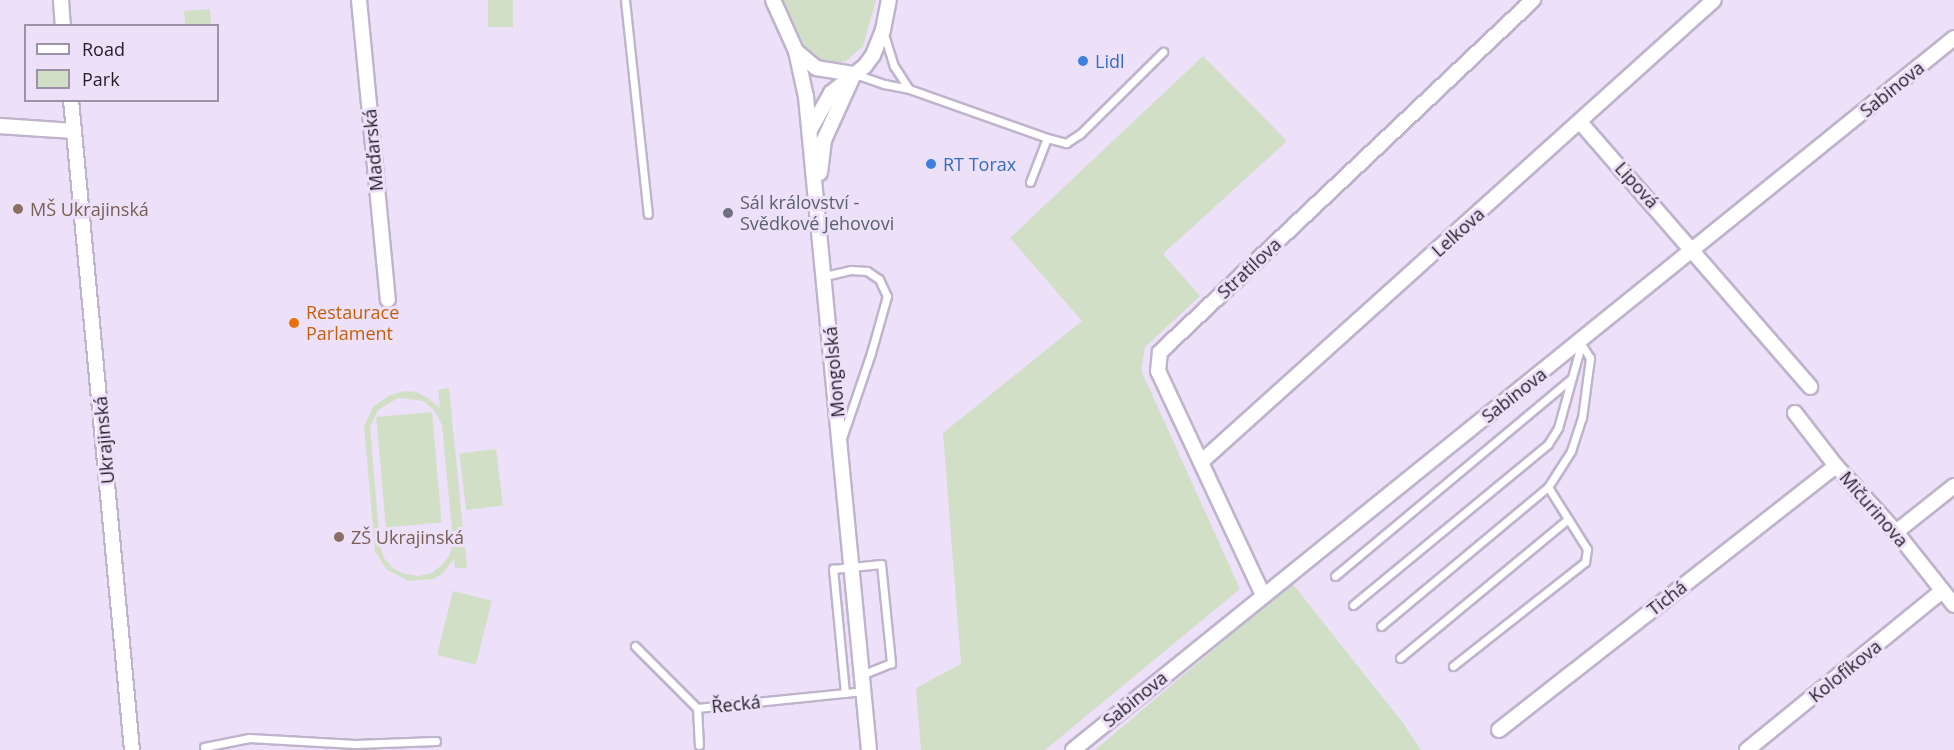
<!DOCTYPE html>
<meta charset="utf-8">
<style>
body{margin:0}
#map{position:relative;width:1954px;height:750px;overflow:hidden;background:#ede1f9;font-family:"Open Sans",sans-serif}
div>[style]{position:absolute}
.green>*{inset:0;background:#d1dfc6;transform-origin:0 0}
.roads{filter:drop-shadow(2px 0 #bfb4cb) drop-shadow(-2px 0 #bfb4cb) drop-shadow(0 2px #bfb4cb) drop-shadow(0 -2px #bfb4cb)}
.lane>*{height:7px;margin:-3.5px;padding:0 3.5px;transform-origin:3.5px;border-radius:3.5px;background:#fff}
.street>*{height:14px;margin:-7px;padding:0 7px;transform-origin:7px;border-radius:7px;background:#fff}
.dots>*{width:16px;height:16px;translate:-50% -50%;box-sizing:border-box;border:3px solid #ede1f9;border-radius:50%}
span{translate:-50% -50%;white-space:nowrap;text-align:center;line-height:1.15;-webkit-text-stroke:6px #ede1f9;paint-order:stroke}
.shop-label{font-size:18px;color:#366cbe}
.left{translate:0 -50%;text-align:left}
.street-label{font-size:18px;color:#211d26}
.worship-label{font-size:18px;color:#5b616d}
.education-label{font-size:18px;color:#785e54}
.food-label{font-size:18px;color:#c56008}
.legend{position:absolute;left:24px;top:24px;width:195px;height:78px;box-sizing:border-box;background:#ede1f9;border:2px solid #9b93a5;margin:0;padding:8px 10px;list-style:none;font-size:18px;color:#211d26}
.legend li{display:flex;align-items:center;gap:12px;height:30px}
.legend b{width:30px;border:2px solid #9b93a5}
</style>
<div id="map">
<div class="green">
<div style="left:488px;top:0;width:25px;height:27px"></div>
<div style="clip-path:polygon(783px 0,876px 0,863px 46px,846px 61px,835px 63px,823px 62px,808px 53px)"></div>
<div style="left:210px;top:9px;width:16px;height:26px;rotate:86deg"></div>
<div style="clip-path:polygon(1203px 56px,1287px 141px,1163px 254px,1200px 296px,1145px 347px,1141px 370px,1240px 589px,1045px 750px,921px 750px,916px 688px,961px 664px,943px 433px,1082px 321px,1010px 238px)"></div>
<div style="clip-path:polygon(evenodd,449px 388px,467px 568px,455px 568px,454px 559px,443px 573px,434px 579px,409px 581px,387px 570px,375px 551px,364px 427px,373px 407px,388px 396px,404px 391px,416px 392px,428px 398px,440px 408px,438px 390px,449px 388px,398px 398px,423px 401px,434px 410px,442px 425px,453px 541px,450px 554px,443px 564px,432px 573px,418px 576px,405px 574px,394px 569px,384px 558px,380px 545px,370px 427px,378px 410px,398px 398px)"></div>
<div style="left:432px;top:412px;width:111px;height:56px;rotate:85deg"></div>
<div style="left:496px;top:449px;width:57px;height:37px;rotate:83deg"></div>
<div style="clip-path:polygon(1292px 583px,1403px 723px,1421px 750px,1095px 750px)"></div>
<div style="left:453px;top:591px;width:40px;height:66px;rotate:14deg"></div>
</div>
<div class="roads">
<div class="lane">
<div style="left:625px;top:0;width:215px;rotate:83.9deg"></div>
<div style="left:884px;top:34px;width:34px;rotate:73deg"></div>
<div style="left:894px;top:66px;width:27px;rotate:57deg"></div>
<div style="left:855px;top:74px;width:31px;rotate:19deg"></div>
<div style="left:884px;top:84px;width:25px;rotate:11deg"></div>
<div style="left:909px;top:89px;width:146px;rotate:19.5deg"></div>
<div style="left:1030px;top:182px;width:47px;rotate:-68.9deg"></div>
<div style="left:1047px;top:138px;width:20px;rotate:15deg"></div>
<div style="left:1066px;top:143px;width:17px;rotate:-33deg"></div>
<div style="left:1080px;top:134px;width:117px;rotate:-44.7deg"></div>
<div style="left:825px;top:276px;width:27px;rotate:-13deg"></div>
<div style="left:851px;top:270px;width:16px;rotate:4deg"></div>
<div style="left:867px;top:271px;width:14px;rotate:34deg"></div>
<div style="left:879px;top:279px;width:19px;rotate:65deg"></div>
<div style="left:887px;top:296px;width:59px;rotate:105.7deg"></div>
<div style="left:871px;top:353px;width:90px;rotate:108.8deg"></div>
<div style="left:1335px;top:576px;width:307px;rotate:-39.9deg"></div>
<div style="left:1353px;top:605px;width:253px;rotate:-39.5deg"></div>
<div style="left:1548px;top:444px;width:19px;rotate:-58deg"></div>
<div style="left:1558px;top:428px;width:86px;rotate:-74.5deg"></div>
<div style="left:1381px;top:626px;width:217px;rotate:-39.8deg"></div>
<div style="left:1548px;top:487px;width:43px;rotate:-57.4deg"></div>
<div style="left:1571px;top:451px;width:35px;rotate:-72deg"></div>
<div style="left:1582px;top:418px;width:61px;rotate:-82.4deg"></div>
<div style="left:1590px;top:358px;width:13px;rotate:-122deg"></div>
<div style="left:635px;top:646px;width:88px;rotate:45deg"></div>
<div style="left:697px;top:708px;width:167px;rotate:-5.8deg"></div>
<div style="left:1400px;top:658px;width:218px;rotate:-39.6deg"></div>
<div style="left:1453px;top:666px;width:168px;rotate:-38.2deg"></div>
<div style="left:1585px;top:562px;width:13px;rotate:-81deg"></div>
<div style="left:1587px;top:549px;width:73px;rotate:-122.2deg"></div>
<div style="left:845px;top:693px;width:125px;rotate:-95.5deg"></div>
<div style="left:833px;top:569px;width:48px;rotate:-5.9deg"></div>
<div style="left:881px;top:564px;width:100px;rotate:84.2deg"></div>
<div style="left:891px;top:663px;width:32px;rotate:158deg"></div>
<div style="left:697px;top:708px;width:37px;rotate:87deg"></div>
<div style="left:204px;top:747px;width:46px;rotate:-11.3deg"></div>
<div style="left:249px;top:738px;width:106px;rotate:3.2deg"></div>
<div style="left:355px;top:744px;width:81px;rotate:-2.1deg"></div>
</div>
<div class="street">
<div style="left:61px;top:0;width:26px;rotate:86deg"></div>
<div style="left:359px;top:0;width:301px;rotate:84.5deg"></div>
<div style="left:773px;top:0;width:56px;rotate:65.7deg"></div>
<div style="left:796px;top:51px;width:47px;rotate:77.7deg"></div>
<div style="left:806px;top:97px;width:656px;rotate:84.49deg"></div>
<div style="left:796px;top:51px;width:26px;rotate:40deg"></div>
<div style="left:816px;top:68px;width:39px;rotate:9deg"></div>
<div style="left:71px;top:100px;width:653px;rotate:84.64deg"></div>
<div style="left:1580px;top:122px;width:351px;rotate:49deg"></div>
<div style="left:0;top:126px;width:74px;rotate:3.9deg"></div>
<div style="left:810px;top:130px;width:43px;rotate:-60.4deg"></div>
<div style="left:831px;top:93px;width:43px;rotate:-38.5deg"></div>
<div style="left:865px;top:66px;width:14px;rotate:-54deg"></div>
<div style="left:873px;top:55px;width:27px;rotate:-68deg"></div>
<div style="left:883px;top:30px;width:31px;rotate:-79deg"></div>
<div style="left:820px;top:173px;width:33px;rotate:-83deg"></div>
<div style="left:824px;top:140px;width:70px;rotate:-65.6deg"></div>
<div style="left:1795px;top:413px;width:67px;rotate:52.3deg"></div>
<div style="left:1836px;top:466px;width:89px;rotate:47.7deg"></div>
<div style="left:1896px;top:532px;width:93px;rotate:51.5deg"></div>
<div style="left:1201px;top:462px;width:690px;rotate:-42.01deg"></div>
<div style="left:1896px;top:532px;width:74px;rotate:-38.4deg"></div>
<div style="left:1263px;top:595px;width:247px;rotate:-115.1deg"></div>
<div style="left:1158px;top:371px;width:19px;rotate:-84deg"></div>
<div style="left:1160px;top:352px;width:513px;rotate:-43.34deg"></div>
<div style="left:1499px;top:730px;width:428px;rotate:-38.1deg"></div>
<div style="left:1073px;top:750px;width:1133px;rotate:-38.94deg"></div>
<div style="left:1747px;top:750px;width:252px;rotate:-39.2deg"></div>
</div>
</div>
<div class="dots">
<div style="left:1083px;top:61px;background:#3f7fe0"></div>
<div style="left:931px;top:164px;background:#3f7fe0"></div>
<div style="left:18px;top:209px;background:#8d6e63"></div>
<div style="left:728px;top:213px;background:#6b7280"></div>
<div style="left:294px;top:323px;background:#e8710a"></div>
<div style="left:339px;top:537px;background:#8d6e63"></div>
</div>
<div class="shop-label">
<span class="left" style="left:1095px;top:61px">Lidl</span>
<span class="left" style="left:943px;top:164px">RT Torax</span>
</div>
<div class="street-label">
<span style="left:1892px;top:89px;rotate:-39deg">Sabinova</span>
<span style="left:373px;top:150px;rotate:-95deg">Maďarská</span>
<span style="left:1637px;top:185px;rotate:48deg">Lipová</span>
<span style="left:1458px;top:232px;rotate:-42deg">Lelkova</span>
<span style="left:1249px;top:268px;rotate:-43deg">Stratilova</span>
<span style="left:834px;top:372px;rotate:-95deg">Mongolská</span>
<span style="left:1514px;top:395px;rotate:-38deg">Sabinova</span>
<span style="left:104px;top:440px;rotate:-95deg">Ukrajinská</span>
<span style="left:1874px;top:509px;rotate:49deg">Mičurinova</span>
<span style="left:1667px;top:598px;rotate:-38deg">Tichá</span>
<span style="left:1845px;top:671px;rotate:-39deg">Kolofíkova</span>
<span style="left:1135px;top:699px;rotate:-39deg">Sabinova</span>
<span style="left:736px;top:704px;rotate:-6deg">Řecká</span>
</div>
<div class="worship-label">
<span class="left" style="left:740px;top:213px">Sál království -<br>Svědkové Jehovovi</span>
</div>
<div class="education-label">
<span class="left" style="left:30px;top:209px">MŠ Ukrajinská</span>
<span class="left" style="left:351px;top:537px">ZŠ Ukrajinská</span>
</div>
<div class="food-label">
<span class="left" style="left:306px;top:323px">Restaurace<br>Parlament</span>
</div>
<ul class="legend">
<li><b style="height:8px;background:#fff"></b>Road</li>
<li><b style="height:16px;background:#d1dfc6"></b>Park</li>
</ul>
</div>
